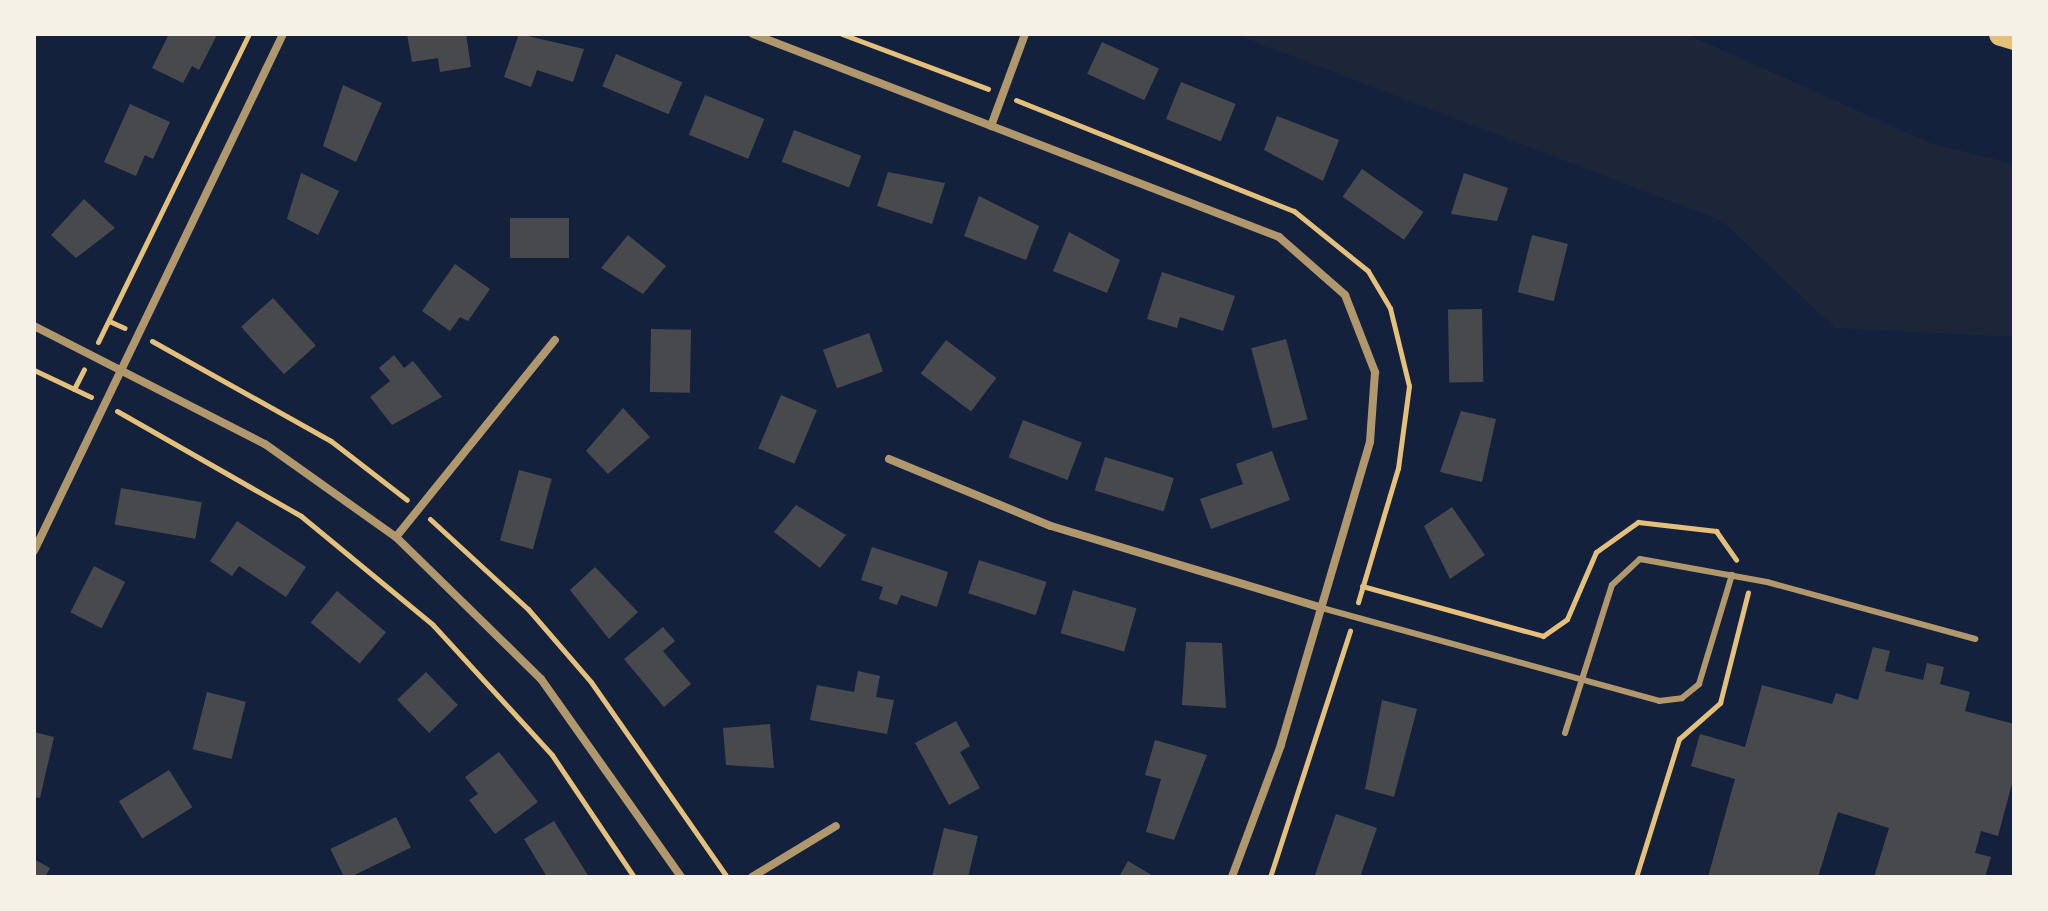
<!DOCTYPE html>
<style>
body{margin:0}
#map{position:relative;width:2048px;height:911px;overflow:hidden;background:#14213d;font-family:"Source Serif 4",serif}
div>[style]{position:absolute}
.green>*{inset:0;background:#1d2539}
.building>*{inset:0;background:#48494c;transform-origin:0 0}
.path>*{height:5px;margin:-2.5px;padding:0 2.5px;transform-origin:2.5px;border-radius:2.5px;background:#e5c07b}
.service>*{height:6px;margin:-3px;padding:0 3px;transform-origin:3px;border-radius:3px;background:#b1986c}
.minor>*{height:8px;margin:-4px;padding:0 4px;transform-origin:4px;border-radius:4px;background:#b1986c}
.motorway>*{height:24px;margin:-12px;padding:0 12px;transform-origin:12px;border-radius:12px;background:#e5c07b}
span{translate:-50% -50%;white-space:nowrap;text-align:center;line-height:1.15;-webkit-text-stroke:8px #f6f1e7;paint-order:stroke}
.frame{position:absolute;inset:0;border:36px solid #f6f1e7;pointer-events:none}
</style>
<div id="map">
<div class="green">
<div style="clip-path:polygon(1235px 34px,1686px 34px,1930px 143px,2014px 164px,2014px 337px,1835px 328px,1722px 221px)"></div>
</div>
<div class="building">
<div style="clip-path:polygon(169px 34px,217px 35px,199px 70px,192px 66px,183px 83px,152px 68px)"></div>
<div style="clip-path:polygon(407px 34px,466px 34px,471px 67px,440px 72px,438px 58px,412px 62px)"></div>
<div style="clip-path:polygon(519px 34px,584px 49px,573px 82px,537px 70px,531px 87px,504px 77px)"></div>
<div style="left:1102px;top:42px;width:63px;height:35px;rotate:25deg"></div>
<div style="left:616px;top:54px;width:72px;height:35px;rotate:23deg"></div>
<div style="left:1181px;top:82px;width:59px;height:40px;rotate:22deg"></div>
<div style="clip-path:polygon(343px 85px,382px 103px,356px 162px,323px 146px)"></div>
<div style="left:705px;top:95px;width:64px;height:43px;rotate:22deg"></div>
<div style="clip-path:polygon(130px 104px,170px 122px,153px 159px,145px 155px,136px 176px,104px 162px)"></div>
<div style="clip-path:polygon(1277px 116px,1339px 140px,1323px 181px,1264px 150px)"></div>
<div style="left:794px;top:130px;width:72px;height:34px;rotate:21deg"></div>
<div style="left:1362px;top:169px;width:75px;height:34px;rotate:35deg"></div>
<div style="clip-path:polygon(888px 172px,945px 183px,932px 224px,877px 206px)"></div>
<div style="clip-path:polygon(301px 173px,339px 191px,318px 235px,287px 219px)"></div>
<div style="clip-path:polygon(1464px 173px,1508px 188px,1497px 221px,1451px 214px)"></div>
<div style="clip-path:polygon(979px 196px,1039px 226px,1026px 260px,964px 236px)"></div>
<div style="clip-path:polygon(84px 199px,115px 228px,76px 258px,51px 235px)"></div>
<div style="left:510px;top:218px;width:59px;height:40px"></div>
<div style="clip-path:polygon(1069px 232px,1120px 260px,1107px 293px,1053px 271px)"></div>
<div style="clip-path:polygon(628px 235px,666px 266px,643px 294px,601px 268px)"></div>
<div style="left:1532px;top:235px;width:37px;height:59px;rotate:14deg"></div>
<div style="clip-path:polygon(455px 264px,490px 289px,468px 321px,460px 317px,450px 331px,422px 311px)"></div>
<div style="clip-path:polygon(1162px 272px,1235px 296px,1223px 331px,1180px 317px,1177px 328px,1147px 319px)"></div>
<div style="left:273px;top:298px;width:64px;height:43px;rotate:48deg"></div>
<div style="left:1482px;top:309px;width:73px;height:34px;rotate:89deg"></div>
<div style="left:651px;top:329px;width:40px;height:63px;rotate:1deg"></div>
<div style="left:869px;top:333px;width:41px;height:49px;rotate:70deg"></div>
<div style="left:1286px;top:339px;width:83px;height:36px;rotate:75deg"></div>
<div style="left:946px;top:340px;width:63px;height:42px;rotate:37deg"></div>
<div style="clip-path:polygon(394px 355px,404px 368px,413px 361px,442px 397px,392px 425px,370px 397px,390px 381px,379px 368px)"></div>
<div style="left:781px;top:395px;width:39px;height:58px;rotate:23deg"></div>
<div style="clip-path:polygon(623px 408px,650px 437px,608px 474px,586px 451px)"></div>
<div style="clip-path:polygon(1461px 411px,1496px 419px,1482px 482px,1440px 472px)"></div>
<div style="left:1023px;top:420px;width:63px;height:40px;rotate:21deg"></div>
<div style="clip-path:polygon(1272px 451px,1290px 500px,1211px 529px,1200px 499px,1243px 484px,1236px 464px)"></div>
<div style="left:1105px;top:457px;width:72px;height:35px;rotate:17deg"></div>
<div style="left:519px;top:470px;width:34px;height:73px;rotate:15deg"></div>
<div style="left:121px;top:488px;width:82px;height:37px;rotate:10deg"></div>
<div style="clip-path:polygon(796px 505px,846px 535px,820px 568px,774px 532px)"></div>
<div style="clip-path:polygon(1452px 507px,1485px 555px,1450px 579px,1424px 526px)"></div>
<div style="clip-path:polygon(237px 521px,306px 567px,286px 597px,239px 566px,232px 576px,210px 561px)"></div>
<div style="clip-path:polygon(872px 547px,948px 572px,937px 607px,901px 595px,897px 605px,879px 599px,883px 587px,861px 580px)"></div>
<div style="left:979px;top:560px;width:71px;height:35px;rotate:18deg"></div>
<div style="left:94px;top:566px;width:35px;height:52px;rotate:27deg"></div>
<div style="clip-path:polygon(595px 567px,638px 612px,609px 639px,570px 590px)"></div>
<div style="left:1073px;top:590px;width:66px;height:45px;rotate:16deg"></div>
<div style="left:337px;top:591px;width:64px;height:41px;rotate:40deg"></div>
<div style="clip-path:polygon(663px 627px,675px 641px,663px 651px,691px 684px,664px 707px,624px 659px)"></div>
<div style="clip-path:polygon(1186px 642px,1222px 643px,1226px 708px,1182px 705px)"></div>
<div style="clip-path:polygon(1873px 647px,1890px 651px,1885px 671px,1923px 680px,1927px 663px,1944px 667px,1940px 684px,1970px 692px,1965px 711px,2014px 724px,2014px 776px,1998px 836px,1981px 831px,1975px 853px,1991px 857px,1985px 877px,1874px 877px,1889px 828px,1838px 812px,1818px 877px,1708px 877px,1735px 779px,1691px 766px,1700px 734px,1745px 747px,1762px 685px,1832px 704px,1836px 693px,1858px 700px)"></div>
<div style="clip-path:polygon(858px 671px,880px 676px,876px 697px,894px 700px,887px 734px,810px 720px,817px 685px,854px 692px)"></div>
<div style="left:426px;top:672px;width:46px;height:40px;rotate:46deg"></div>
<div style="left:207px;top:692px;width:40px;height:59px;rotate:14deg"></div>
<div style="clip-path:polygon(1382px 700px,1417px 709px,1394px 797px,1365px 789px)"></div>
<div style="clip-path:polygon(956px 721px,970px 746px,960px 752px,980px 788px,949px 805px,915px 743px)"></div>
<div style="clip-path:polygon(770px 724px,774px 768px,726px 765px,723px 728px)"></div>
<div style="clip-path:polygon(34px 732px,54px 737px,40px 798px,34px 797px)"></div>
<div style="clip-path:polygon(1155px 740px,1207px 755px,1174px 840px,1146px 832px,1161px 779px,1145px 775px)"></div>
<div style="clip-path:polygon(499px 752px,538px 802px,495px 834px,469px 800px,478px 794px,465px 777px)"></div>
<div style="left:169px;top:770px;width:44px;height:59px;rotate:58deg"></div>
<div style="clip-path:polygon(1336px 814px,1377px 828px,1360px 877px,1315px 875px)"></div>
<div style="left:396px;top:817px;width:34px;height:73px;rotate:64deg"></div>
<div style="clip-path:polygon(554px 821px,589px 877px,547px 877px,524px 839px)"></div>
<div style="clip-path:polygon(944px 828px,978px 836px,968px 877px,932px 877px)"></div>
<div style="clip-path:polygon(34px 859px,50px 868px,45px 877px,34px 877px)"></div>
<div style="clip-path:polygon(1128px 861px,1155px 877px,1119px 877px)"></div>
</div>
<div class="path">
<div style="left:842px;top:34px;width:156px;rotate:20.6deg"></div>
<div style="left:1016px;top:100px;width:299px;rotate:21.8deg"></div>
<div style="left:1294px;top:211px;width:95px;rotate:39deg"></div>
<div style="left:1368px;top:271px;width:43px;rotate:59.3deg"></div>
<div style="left:1390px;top:308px;width:80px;rotate:76.3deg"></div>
<div style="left:1409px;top:386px;width:83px;rotate:97.6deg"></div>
<div style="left:1398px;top:468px;width:140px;rotate:106.6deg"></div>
<div style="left:109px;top:321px;width:17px;rotate:24deg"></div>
<div style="left:152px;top:341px;width:205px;rotate:29.2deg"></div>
<div style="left:331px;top:441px;width:96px;rotate:37.8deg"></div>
<div style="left:98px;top:342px;width:343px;rotate:-63.9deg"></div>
<div style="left:34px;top:370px;width:63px;rotate:25.3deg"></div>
<div style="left:74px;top:389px;width:22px;rotate:-63deg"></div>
<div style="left:117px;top:411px;width:212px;rotate:29.7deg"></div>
<div style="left:301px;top:516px;width:171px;rotate:39.5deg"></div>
<div style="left:433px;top:625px;width:176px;rotate:47.5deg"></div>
<div style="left:552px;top:755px;width:147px;rotate:56.1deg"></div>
<div style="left:430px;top:519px;width:133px;rotate:42.6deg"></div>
<div style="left:528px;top:609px;width:96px;rotate:49.2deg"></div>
<div style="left:591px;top:682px;width:238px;rotate:55.1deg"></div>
<div style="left:1362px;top:586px;width:188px;rotate:15.4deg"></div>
<div style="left:1543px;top:636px;width:29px;rotate:-35deg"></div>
<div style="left:1567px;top:619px;width:73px;rotate:-66.6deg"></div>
<div style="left:1596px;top:552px;width:52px;rotate:-35.5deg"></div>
<div style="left:1638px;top:522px;width:79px;rotate:6.6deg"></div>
<div style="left:1716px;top:531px;width:35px;rotate:55deg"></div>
<div style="left:1270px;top:877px;width:259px;rotate:-72deg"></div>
<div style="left:1636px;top:877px;width:145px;rotate:-72.7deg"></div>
<div style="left:1679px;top:739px;width:55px;rotate:-41.3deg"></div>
<div style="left:1720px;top:703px;width:114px;rotate:-75.8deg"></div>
</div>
<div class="service">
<div style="left:1322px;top:608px;width:350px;rotate:15.4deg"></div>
<div style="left:1659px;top:701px;width:23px;rotate:-7deg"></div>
<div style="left:1682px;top:698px;width:22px;rotate:-39deg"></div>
<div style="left:1699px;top:684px;width:114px;rotate:-73.2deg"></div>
<div style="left:1565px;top:733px;width:155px;rotate:-72.4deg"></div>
<div style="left:1612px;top:585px;width:38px;rotate:-43deg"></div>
<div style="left:1640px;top:559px;width:129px;rotate:10.3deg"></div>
<div style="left:1767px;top:582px;width:216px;rotate:15.3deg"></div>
</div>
<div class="minor">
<div style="left:753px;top:34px;width:564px;rotate:21.1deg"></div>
<div style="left:1279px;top:237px;width:88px;rotate:41.3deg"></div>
<div style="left:1345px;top:295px;width:83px;rotate:68.7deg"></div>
<div style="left:1375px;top:372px;width:70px;rotate:94.1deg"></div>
<div style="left:1370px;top:442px;width:316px;rotate:106.4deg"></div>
<div style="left:1281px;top:745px;width:141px;rotate:110.4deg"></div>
<div style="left:991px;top:126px;width:98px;rotate:-69.7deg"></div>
<div style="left:34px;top:326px;width:259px;rotate:27.1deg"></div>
<div style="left:265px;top:444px;width:161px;rotate:35.4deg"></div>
<div style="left:396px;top:537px;width:203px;rotate:44.4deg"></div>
<div style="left:541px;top:679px;width:242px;rotate:54.7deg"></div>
<div style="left:889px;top:459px;width:175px;rotate:22.5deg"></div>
<div style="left:1051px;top:526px;width:283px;rotate:16.8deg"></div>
<div style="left:396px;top:537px;width:253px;rotate:-51.1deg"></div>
<div style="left:34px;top:551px;width:574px;rotate:-64.28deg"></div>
<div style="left:752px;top:877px;width:98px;rotate:-31.3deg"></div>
</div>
<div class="motorway">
<div style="left:2001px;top:34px;width:14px;rotate:17deg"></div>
</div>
<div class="frame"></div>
</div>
